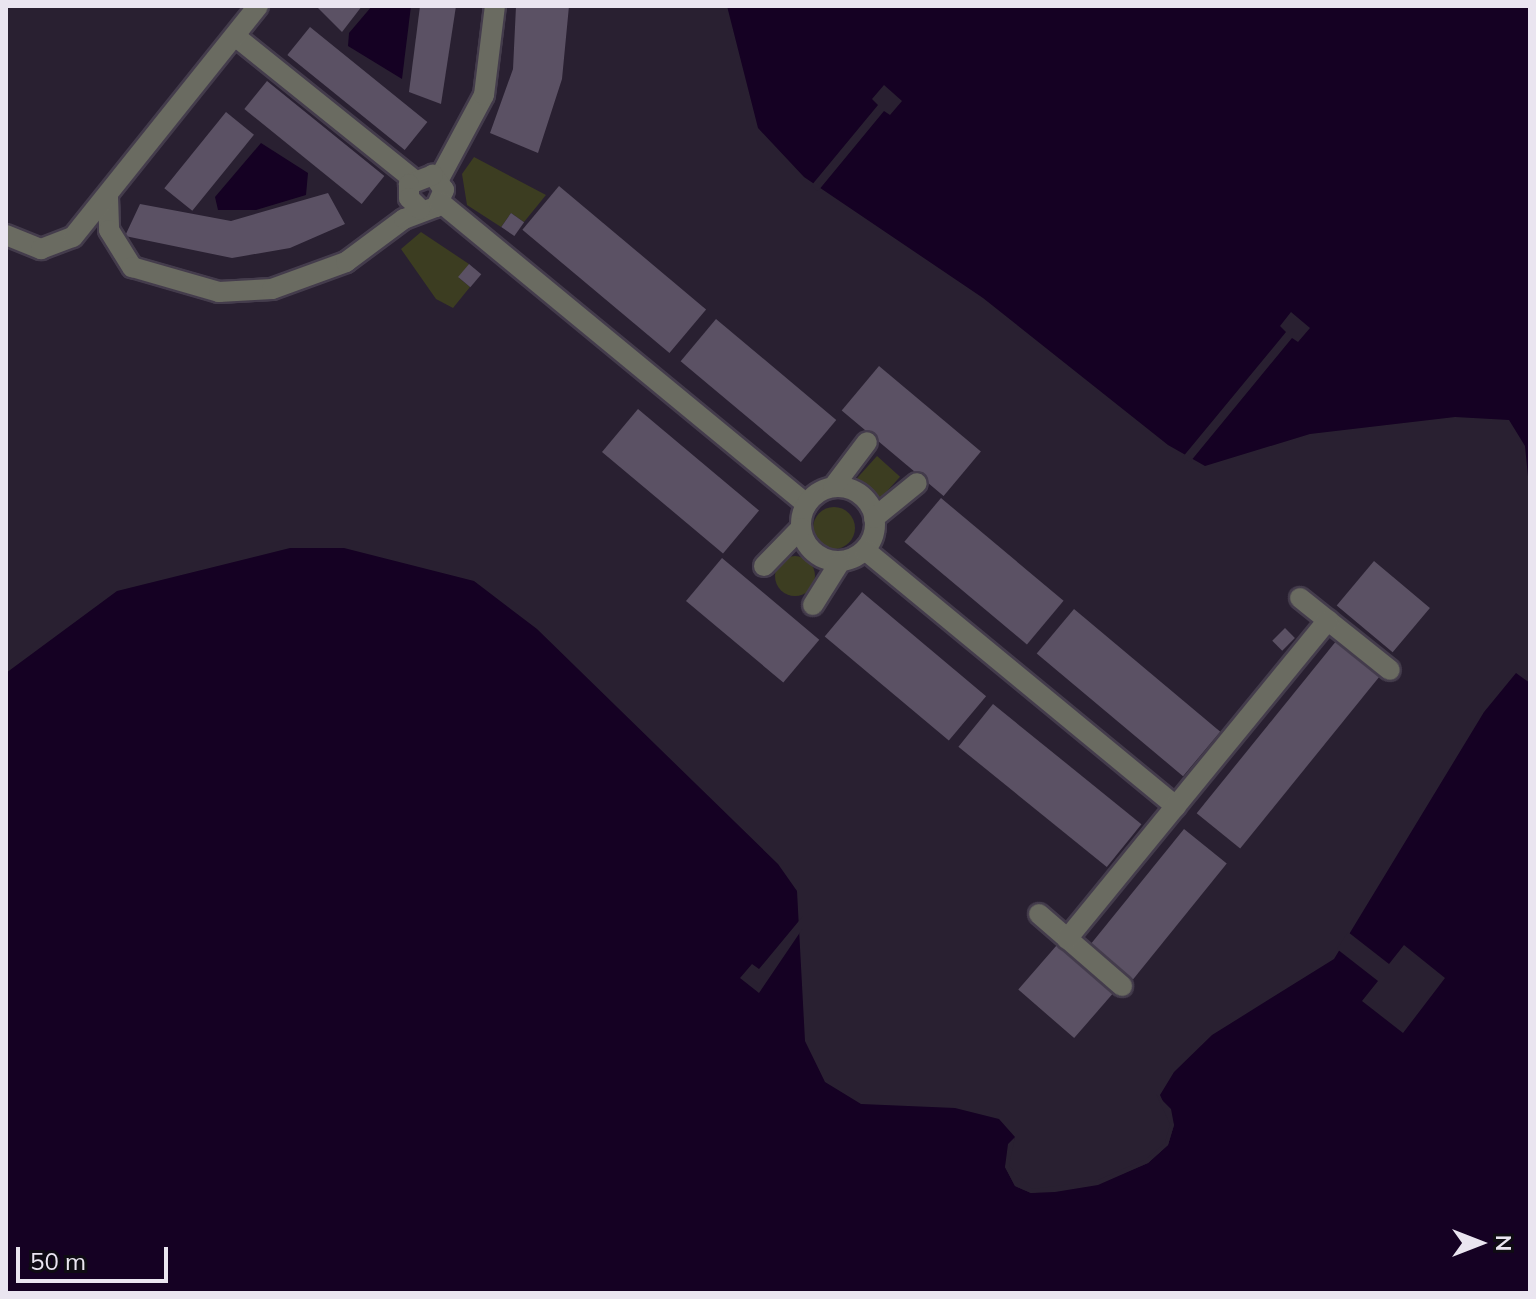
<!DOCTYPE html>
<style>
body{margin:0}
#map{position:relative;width:1536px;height:1299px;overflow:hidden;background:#292031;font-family:Mulish,sans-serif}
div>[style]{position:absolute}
.green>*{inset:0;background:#3c3d21;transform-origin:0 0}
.round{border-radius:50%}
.water>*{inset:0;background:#150123}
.pier>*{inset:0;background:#292031}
.building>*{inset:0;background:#5b5164;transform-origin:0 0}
.roads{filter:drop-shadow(2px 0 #443c4c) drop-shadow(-2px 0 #443c4c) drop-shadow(0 2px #443c4c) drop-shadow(0 -2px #443c4c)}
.minor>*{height:20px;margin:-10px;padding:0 10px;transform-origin:10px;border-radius:10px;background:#6a6b61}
.minor>.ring{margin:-10px;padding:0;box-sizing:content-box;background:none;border:20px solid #6a6b61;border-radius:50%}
span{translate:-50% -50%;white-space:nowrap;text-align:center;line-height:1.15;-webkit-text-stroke:6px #0f0c13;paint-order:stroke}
.frame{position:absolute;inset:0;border:8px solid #eae5f0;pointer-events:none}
.north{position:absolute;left:1440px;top:1203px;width:80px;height:80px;-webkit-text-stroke:6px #0f0c13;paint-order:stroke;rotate:90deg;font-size:22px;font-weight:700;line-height:32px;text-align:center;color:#eae5f0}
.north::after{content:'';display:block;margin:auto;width:28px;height:36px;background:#eae5f0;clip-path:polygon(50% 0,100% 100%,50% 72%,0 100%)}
.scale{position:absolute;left:16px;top:1247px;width:152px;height:36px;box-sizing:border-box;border:4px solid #eae5f0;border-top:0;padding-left:10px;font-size:24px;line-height:28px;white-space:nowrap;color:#eae5f0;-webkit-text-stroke:6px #0f0c13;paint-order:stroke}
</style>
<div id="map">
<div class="green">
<div style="clip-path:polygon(474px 157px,546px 195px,524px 222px,511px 213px,501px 227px,467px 205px,462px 174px)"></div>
<div style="clip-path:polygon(421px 232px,469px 264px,459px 278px,470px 287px,453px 308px,436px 299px,401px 249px)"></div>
<div style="left:877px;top:456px;width:31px;height:40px;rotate:42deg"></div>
<div class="round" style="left:813px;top:507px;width:42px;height:42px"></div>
<div class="round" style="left:775px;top:556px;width:40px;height:40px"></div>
</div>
<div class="water">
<div style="clip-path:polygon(372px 6px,411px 6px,402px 79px,348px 46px,349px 33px)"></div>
<div style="clip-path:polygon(727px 6px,1530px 6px,1530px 497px,1525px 446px,1509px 420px,1455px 417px,1310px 434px,1205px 466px,1168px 445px,983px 298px,804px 177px,758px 128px)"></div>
<div style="clip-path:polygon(261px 143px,308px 173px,306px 195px,256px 210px,218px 210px,215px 197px)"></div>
<div style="clip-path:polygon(290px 548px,344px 548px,474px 581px,537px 629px,778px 864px,797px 891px,805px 1041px,825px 1082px,861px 1104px,955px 1108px,999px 1119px,1015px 1137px,1005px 1167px,1015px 1186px,1031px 1193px,1098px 1184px,1148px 1163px,1168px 1145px,1174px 1125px,1160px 1095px,1174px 1072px,1212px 1035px,1334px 959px,1484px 712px,1516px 673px,1530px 683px,1530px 1293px,6px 1293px,6px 673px,117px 591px)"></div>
</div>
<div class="pier">
<div style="clip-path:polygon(884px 85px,902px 101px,890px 115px,884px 111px,818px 191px,811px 186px,878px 105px,872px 99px)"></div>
<div style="clip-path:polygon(1291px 312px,1310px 328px,1298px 342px,1292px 338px,1190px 462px,1182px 458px,1286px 332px,1280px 326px)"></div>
<div style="clip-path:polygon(803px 916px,803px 928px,759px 993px,740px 978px,752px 964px,759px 969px)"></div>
<div style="clip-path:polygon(1348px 932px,1389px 964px,1404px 945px,1445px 978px,1403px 1033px,1362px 1001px,1378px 981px,1337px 949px)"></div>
<div style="clip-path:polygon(1156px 1094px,1171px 1109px,1174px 1125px,1168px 1145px,1148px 1163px,1098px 1185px,1055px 1192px,1031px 1193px,1015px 1186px,1005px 1167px,1008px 1144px,1015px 1137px,1009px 1166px,1032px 1189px,1096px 1181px,1146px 1159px,1165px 1143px,1170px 1124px)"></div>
</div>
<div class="building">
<div style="clip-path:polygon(316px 6px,362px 6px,342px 32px)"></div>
<div style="clip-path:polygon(420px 6px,456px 6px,441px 104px,409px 92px)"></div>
<div style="clip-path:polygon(516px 6px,569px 6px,562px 79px,538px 153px,490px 133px,513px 69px)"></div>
<div style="left:310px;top:27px;width:151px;height:36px;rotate:39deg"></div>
<div style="left:267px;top:81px;width:151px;height:36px;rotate:39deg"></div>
<div style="left:226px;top:112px;width:36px;height:98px;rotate:39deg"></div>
<div style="left:559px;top:186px;width:192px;height:57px;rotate:40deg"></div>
<div style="clip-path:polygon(328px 193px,345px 224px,290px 248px,232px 258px,125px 236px,140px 204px,231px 221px)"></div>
<div style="left:511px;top:213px;width:16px;height:17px;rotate:35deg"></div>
<div style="left:469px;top:264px;width:16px;height:17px;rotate:40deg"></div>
<div style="left:716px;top:319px;width:157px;height:55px;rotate:40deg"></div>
<div style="left:879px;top:366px;width:133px;height:58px;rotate:40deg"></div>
<div style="left:638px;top:409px;width:158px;height:56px;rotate:40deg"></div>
<div style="left:941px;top:498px;width:160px;height:57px;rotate:40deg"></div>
<div style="left:722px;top:558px;width:127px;height:56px;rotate:40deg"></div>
<div style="left:1374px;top:561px;width:73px;height:58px;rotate:40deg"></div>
<div style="left:862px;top:592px;width:162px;height:58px;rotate:40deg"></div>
<div style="left:1074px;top:609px;width:191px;height:58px;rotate:40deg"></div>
<div style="left:1285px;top:628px;width:14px;height:18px;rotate:45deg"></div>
<div style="left:1337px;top:640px;width:56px;height:223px;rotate:39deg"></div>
<div style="left:993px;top:704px;width:191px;height:55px;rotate:39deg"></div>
<div style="left:1184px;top:829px;width:55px;height:149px;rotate:39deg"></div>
<div style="left:1057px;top:945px;width:74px;height:59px;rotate:41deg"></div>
</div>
<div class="roads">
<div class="minor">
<div style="left:235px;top:36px;width:228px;rotate:38.8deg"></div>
<div style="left:439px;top:179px;width:95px;rotate:-61.8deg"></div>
<div style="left:484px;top:95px;width:90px;rotate:-83deg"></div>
<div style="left:108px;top:197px;width:33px;rotate:88deg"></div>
<div style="left:109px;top:230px;width:44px;rotate:58.1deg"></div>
<div style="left:132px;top:267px;width:91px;rotate:16deg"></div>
<div style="left:219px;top:292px;width:53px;rotate:-3.2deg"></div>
<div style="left:272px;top:289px;width:79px;rotate:-20deg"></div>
<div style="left:346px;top:262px;width:72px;rotate:-36.6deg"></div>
<div style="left:404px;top:219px;width:34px;rotate:-21deg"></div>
<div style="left:436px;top:207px;width:19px;rotate:-65deg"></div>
<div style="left:444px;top:190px;width:19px;rotate:-126deg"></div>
<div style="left:433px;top:175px;width:26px;rotate:159deg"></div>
<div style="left:409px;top:184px;width:14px;rotate:90deg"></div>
<div style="left:409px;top:198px;width:16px;rotate:45deg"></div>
<div style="left:440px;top:202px;width:475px;rotate:39.5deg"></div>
<div style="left:6px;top:235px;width:38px;rotate:22deg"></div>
<div style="left:41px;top:249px;width:34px;rotate:-21deg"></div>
<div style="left:73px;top:237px;width:296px;rotate:-51.3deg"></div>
<div class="ring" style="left:801px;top:487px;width:54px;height:54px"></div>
<div style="left:833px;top:487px;width:56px;rotate:-52.9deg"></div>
<div style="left:874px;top:518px;width:55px;rotate:-39.1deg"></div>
<div style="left:865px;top:550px;width:403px;rotate:39.5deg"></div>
<div style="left:764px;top:566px;width:53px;rotate:-45.8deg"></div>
<div style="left:1300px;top:598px;width:115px;rotate:38.7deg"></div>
<div style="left:813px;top:605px;width:51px;rotate:-57.9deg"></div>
<div style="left:1039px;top:914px;width:110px;rotate:40.9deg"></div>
<div style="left:1067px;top:939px;width:412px;rotate:-50.7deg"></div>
</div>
</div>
<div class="frame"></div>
<div class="north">N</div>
<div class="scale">50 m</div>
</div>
